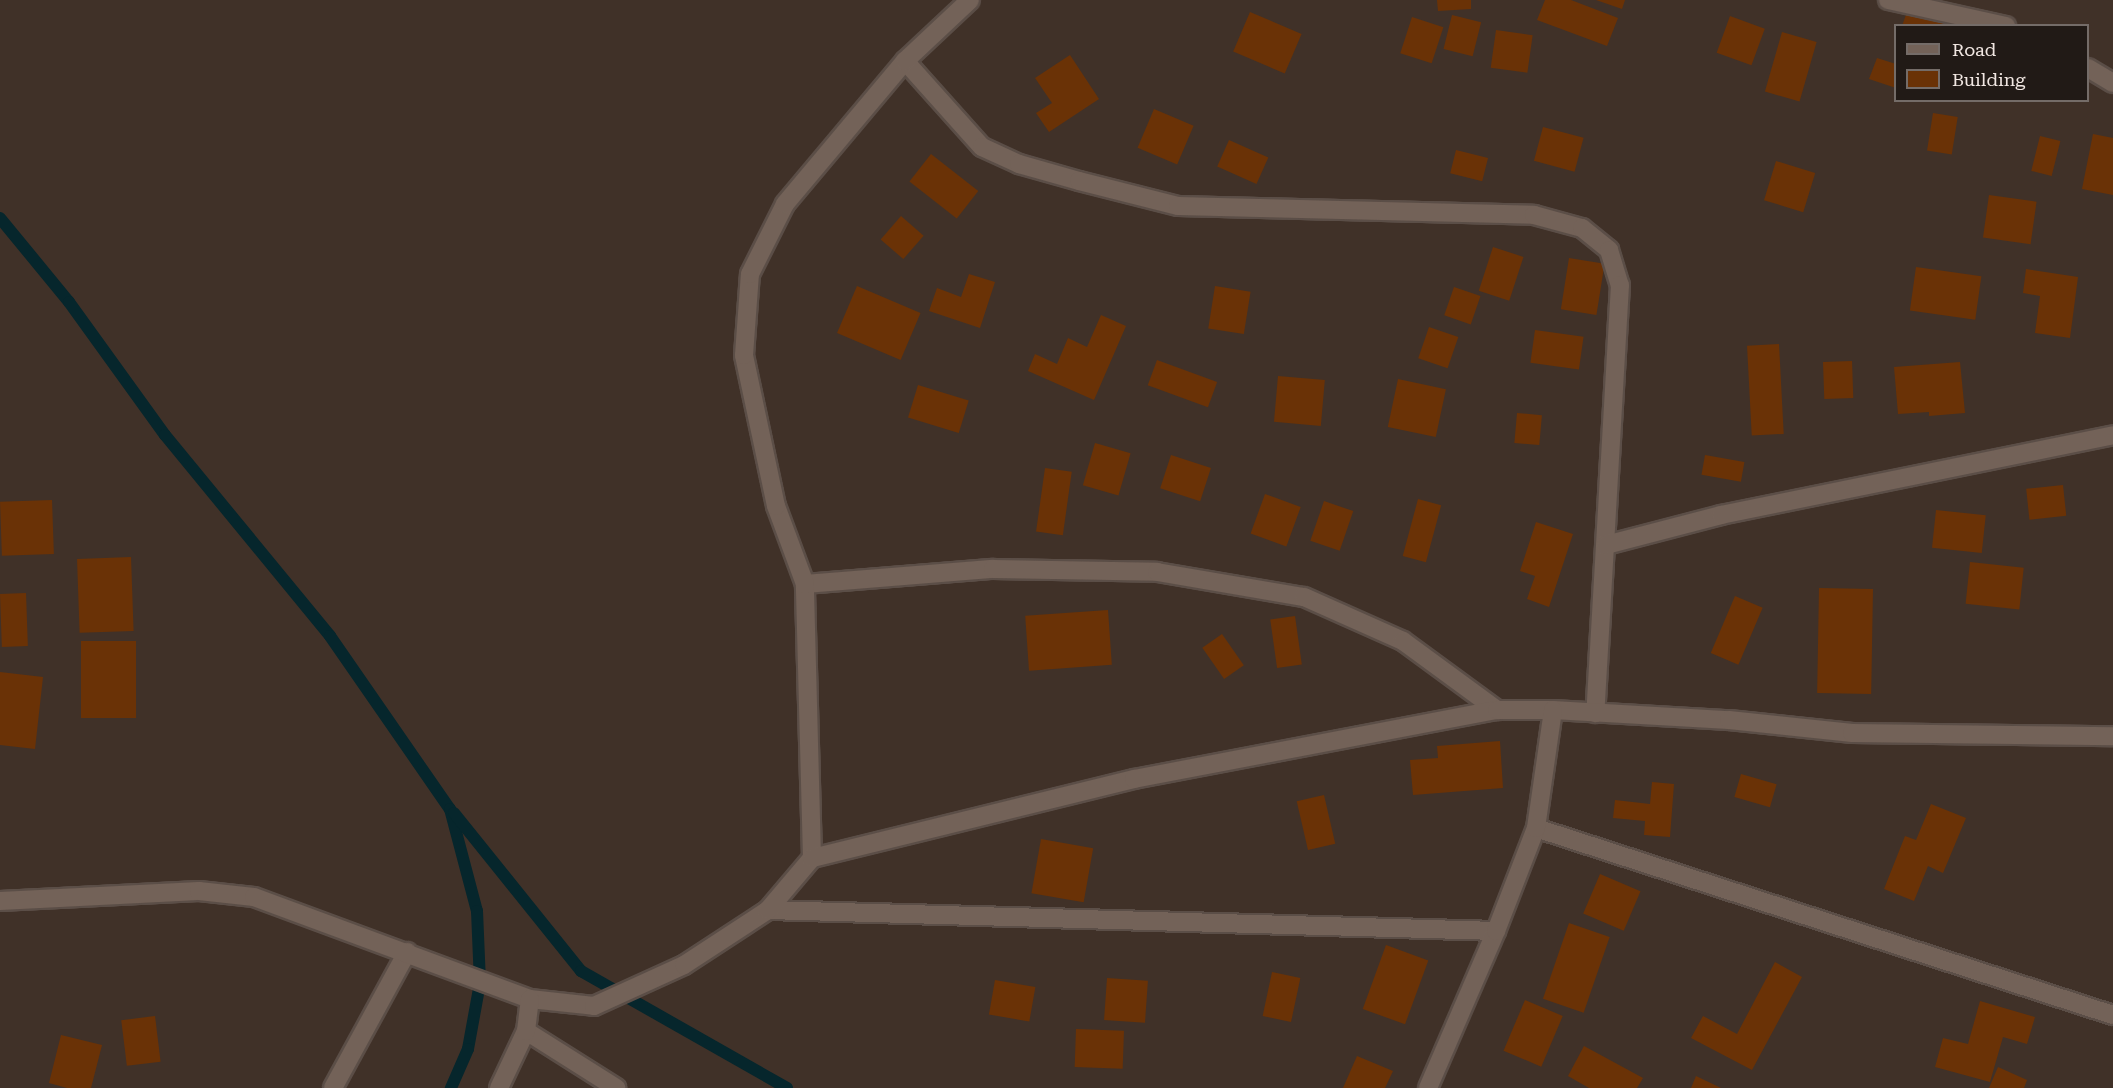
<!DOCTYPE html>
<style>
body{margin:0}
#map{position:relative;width:2113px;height:1088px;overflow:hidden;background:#403128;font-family:"Roboto Serif",serif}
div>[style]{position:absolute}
.stream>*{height:12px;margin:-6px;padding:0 6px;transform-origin:6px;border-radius:6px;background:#06262c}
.building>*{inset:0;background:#6a3206;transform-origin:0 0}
.roads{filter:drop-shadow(2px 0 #5b4e47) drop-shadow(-2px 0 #5b4e47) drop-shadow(0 2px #5b4e47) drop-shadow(0 -2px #5b4e47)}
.lane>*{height:18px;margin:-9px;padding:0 9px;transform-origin:9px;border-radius:9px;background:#736258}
.street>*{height:18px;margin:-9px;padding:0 9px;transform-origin:9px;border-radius:9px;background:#736258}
span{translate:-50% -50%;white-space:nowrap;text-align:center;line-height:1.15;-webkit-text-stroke:4.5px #211a16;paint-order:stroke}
.legend{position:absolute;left:1894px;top:24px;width:195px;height:78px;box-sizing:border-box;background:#211a16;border:2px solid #746c68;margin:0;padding:8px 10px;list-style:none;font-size:18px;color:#f1e7e2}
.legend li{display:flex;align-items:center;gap:12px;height:30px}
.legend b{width:30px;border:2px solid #746c68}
</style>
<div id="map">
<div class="stream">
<div style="left:0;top:218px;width:109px;rotate:50.6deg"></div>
<div style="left:69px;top:302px;width:164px;rotate:54.2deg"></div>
<div style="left:165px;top:435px;width:260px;rotate:50.6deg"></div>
<div style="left:330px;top:636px;width:211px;rotate:55.3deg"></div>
<div style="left:450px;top:809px;width:106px;rotate:75.2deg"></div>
<div style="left:477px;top:911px;width:72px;rotate:87.6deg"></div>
<div style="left:480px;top:983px;width:67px;rotate:100.3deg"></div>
<div style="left:468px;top:1049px;width:43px;rotate:113.6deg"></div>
<div style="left:454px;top:813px;width:203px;rotate:51.2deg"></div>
<div style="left:581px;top:971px;width:237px;rotate:29.6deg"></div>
</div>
<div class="building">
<div style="clip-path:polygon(1437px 0,1471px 0,1471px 9px,1438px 11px)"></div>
<div style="clip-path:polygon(1545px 0,1571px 0,1618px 18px,1607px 46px,1537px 20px)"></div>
<div style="clip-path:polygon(1596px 0,1625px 0,1622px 9px)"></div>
<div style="clip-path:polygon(1908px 9px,1953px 25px,1953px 26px,1902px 26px)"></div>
<div style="left:1250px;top:12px;width:56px;height:43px;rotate:23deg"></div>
<div style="left:1452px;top:15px;width:30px;height:35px;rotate:14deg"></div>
<div style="left:1730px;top:16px;width:37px;height:39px;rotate:20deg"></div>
<div style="left:1412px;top:17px;width:33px;height:38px;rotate:18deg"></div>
<div style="left:1496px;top:30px;width:37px;height:38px;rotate:8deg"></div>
<div style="left:1782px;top:32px;width:36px;height:62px;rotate:16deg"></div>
<div style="clip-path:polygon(1070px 55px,1099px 99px,1049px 132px,1036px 113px,1052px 103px,1035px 78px)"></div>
<div style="clip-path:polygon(1877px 58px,1896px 64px,1896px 88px,1869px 79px)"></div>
<div style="left:1154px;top:109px;width:43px;height:42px;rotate:23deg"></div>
<div style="left:1933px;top:113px;width:25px;height:38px;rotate:9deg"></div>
<div style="left:1543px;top:127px;width:42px;height:35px;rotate:15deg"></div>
<div style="clip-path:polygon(2093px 134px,2113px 138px,2113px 195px,2082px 189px)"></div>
<div style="left:2040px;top:136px;width:21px;height:36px;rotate:14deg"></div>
<div style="left:1229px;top:140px;width:43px;height:29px;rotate:24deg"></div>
<div style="left:1456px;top:150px;width:33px;height:24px;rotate:14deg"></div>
<div style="left:931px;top:154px;width:60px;height:35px;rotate:38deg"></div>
<div style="left:1776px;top:161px;width:41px;height:41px;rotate:17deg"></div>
<div style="left:1989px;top:195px;width:48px;height:43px;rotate:8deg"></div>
<div style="left:901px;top:216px;width:30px;height:31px;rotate:41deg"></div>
<div style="left:1493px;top:247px;width:32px;height:46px;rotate:18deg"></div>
<div style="left:1569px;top:258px;width:36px;height:52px;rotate:9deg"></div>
<div style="left:1916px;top:267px;width:66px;height:44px;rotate:8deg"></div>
<div style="clip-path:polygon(2026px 269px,2078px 277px,2070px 338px,2035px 333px,2040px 296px,2023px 293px)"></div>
<div style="clip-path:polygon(969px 274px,995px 282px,980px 328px,929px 311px,937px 288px,961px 297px)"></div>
<div style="left:857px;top:286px;width:69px;height:51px;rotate:23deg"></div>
<div style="left:1215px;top:286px;width:36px;height:43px;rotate:9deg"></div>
<div style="left:1454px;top:287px;width:28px;height:30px;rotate:19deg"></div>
<div style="clip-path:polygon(1101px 315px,1126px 326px,1094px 400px,1028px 371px,1035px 354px,1057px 364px,1068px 338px,1087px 347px)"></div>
<div style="left:1429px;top:327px;width:31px;height:33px;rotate:19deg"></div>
<div style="left:1535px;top:330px;width:49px;height:33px;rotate:8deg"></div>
<div style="left:1779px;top:344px;width:90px;height:32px;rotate:87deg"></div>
<div style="left:1157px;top:360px;width:64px;height:27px;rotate:20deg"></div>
<div style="left:1852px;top:361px;width:37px;height:29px;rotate:88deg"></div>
<div style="clip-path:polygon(1960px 362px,1965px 413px,1929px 416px,1929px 412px,1898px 414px,1894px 367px)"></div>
<div style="left:1278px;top:376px;width:47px;height:46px;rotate:5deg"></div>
<div style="left:1398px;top:379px;width:49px;height:49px;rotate:12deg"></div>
<div style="left:918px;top:385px;width:53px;height:34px;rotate:17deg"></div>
<div style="left:1517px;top:413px;width:25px;height:30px;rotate:5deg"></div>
<div style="left:1095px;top:443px;width:37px;height:44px;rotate:16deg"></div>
<div style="left:1171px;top:455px;width:42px;height:35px;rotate:18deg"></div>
<div style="left:1705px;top:455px;width:40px;height:20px;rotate:10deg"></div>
<div style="left:1045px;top:468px;width:27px;height:64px;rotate:8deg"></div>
<div style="left:2063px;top:485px;width:31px;height:37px;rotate:84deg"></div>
<div style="left:1265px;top:494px;width:38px;height:42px;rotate:20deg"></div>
<div style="left:1418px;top:499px;width:24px;height:59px;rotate:15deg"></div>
<div style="left:52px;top:500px;width:54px;height:52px;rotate:88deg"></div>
<div style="left:1324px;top:501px;width:31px;height:42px;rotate:19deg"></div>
<div style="left:1936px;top:510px;width:50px;height:38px;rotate:6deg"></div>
<div style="clip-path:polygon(1536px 522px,1573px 534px,1549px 607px,1527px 599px,1535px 576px,1520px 571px)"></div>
<div style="left:131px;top:557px;width:74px;height:54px;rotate:88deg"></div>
<div style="left:1970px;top:562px;width:54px;height:42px;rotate:6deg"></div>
<div style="left:1819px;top:588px;width:54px;height:105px;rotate:1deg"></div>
<div style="left:26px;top:593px;width:53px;height:26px;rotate:88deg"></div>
<div style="left:1735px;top:596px;width:30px;height:62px;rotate:23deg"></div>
<div style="left:1108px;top:610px;width:55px;height:83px;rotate:86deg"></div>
<div style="left:1295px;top:616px;width:49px;height:25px;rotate:82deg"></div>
<div style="left:1222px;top:634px;width:38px;height:24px;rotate:55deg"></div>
<div style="left:81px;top:641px;width:55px;height:77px"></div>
<div style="clip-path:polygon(0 672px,43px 677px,35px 749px,0 745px)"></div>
<div style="clip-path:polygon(1500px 741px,1503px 788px,1413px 795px,1410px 760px,1438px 758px,1437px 746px)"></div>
<div style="left:1741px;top:774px;width:37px;height:24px;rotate:16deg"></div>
<div style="clip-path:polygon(1652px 782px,1674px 784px,1670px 837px,1644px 835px,1645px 821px,1613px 818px,1615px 800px,1650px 804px)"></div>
<div style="left:1324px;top:795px;width:50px;height:28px;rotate:77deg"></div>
<div style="clip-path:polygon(1931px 804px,1966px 818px,1943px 873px,1928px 866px,1914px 901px,1884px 889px,1905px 836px,1916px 840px)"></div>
<div style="left:1041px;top:839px;width:53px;height:55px;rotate:10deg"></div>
<div style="left:1600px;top:874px;width:44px;height:43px;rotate:23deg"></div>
<div style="left:1569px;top:923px;width:43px;height:80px;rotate:19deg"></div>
<div style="left:1386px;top:945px;width:45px;height:68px;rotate:20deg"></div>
<div style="clip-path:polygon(1775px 962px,1802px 977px,1752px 1070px,1691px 1038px,1703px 1016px,1737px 1034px)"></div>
<div style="left:1272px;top:972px;width:29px;height:45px;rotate:12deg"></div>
<div style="left:1107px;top:978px;width:41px;height:42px;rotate:4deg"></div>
<div style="left:995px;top:980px;width:41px;height:35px;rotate:10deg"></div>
<div style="left:1525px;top:1000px;width:41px;height:55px;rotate:23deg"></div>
<div style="clip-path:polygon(1980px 1001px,2035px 1017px,2027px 1044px,2003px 1037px,1990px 1082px,1935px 1067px,1943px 1038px,1968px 1044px)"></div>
<div style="left:155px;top:1016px;width:46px;height:34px;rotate:83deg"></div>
<div style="left:1076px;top:1029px;width:48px;height:38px;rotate:2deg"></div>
<div style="clip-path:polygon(61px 1035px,102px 1045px,91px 1088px,67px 1088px,49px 1083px)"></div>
<div style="clip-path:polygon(1584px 1046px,1643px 1078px,1637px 1088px,1589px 1088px,1568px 1076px)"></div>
<div style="clip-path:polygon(1357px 1056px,1393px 1071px,1385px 1088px,1343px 1088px)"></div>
<div style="clip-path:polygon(1998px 1067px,2027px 1080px,2024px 1088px,1989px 1088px)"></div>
<div style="clip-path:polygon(1696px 1076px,1721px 1088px,1691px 1088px)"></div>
</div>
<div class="roads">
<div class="lane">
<div style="left:768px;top:910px;width:728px;rotate:1.65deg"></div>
<div style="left:333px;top:1088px;width:155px;rotate:-61.4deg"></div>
</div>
<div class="street">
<div style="left:1888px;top:0;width:121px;rotate:12.4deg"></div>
<div style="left:905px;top:61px;width:115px;rotate:48.2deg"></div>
<div style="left:982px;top:147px;width:41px;rotate:24.7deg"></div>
<div style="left:1019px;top:164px;width:62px;rotate:15.8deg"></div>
<div style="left:1079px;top:181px;width:102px;rotate:14.2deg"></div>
<div style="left:1178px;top:206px;width:356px;rotate:1.4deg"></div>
<div style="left:1534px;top:215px;width:50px;rotate:15.2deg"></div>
<div style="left:1582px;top:228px;width:35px;rotate:39deg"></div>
<div style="left:1609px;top:250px;width:37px;rotate:73deg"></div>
<div style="left:1620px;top:285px;width:429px;rotate:93.3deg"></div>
<div style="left:2088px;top:68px;width:29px;rotate:31deg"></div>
<div style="left:1606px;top:545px;width:119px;rotate:-14.6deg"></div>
<div style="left:1721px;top:515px;width:400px;rotate:-11.5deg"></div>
<div style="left:805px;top:584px;width:189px;rotate:-4.6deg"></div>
<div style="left:993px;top:569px;width:164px;rotate:1deg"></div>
<div style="left:1157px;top:572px;width:149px;rotate:9.7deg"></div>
<div style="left:1304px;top:597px;width:108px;rotate:24deg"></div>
<div style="left:1403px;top:641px;width:117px;rotate:36.3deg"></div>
<div style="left:1536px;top:828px;width:607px;rotate:17.96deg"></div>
<div style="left:812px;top:858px;width:274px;rotate:-91.5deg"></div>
<div style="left:805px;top:584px;width:83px;rotate:-110.4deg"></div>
<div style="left:776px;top:506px;width:154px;rotate:-102deg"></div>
<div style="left:744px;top:355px;width:81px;rotate:-85.8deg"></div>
<div style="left:750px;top:274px;width:78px;rotate:-63.4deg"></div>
<div style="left:785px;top:204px;width:187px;rotate:-50deg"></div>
<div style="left:905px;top:61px;width:89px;rotate:-43.2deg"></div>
<div style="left:0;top:901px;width:199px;rotate:-2.9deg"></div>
<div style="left:199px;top:891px;width:55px;rotate:6.2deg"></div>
<div style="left:254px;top:897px;width:294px;rotate:20.3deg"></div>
<div style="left:530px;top:999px;width:64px;rotate:6.2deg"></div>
<div style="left:594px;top:1006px;width:99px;rotate:-24.5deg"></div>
<div style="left:684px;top:965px;width:100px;rotate:-33.2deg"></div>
<div style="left:768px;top:910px;width:68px;rotate:-49.8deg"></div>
<div style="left:812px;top:858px;width:332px;rotate:-13.8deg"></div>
<div style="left:1134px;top:779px;width:369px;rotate:-10.8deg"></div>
<div style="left:1497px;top:710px;width:56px"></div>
<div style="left:1553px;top:710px;width:176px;rotate:3.3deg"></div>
<div style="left:1729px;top:720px;width:124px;rotate:6deg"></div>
<div style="left:1852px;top:733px;width:261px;rotate:0.7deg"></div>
<div style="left:526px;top:1031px;width:107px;rotate:32.3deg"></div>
<div style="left:499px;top:1088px;width:63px;rotate:-64.7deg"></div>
<div style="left:526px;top:1031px;width:32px;rotate:-83deg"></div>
<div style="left:1428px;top:1088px;width:171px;rotate:-66.6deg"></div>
<div style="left:1496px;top:931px;width:110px;rotate:-68.8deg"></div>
<div style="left:1536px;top:828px;width:119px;rotate:-81.8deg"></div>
</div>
</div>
<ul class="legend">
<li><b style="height:8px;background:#736258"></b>Road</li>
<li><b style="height:16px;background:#6a3206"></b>Building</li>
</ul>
</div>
